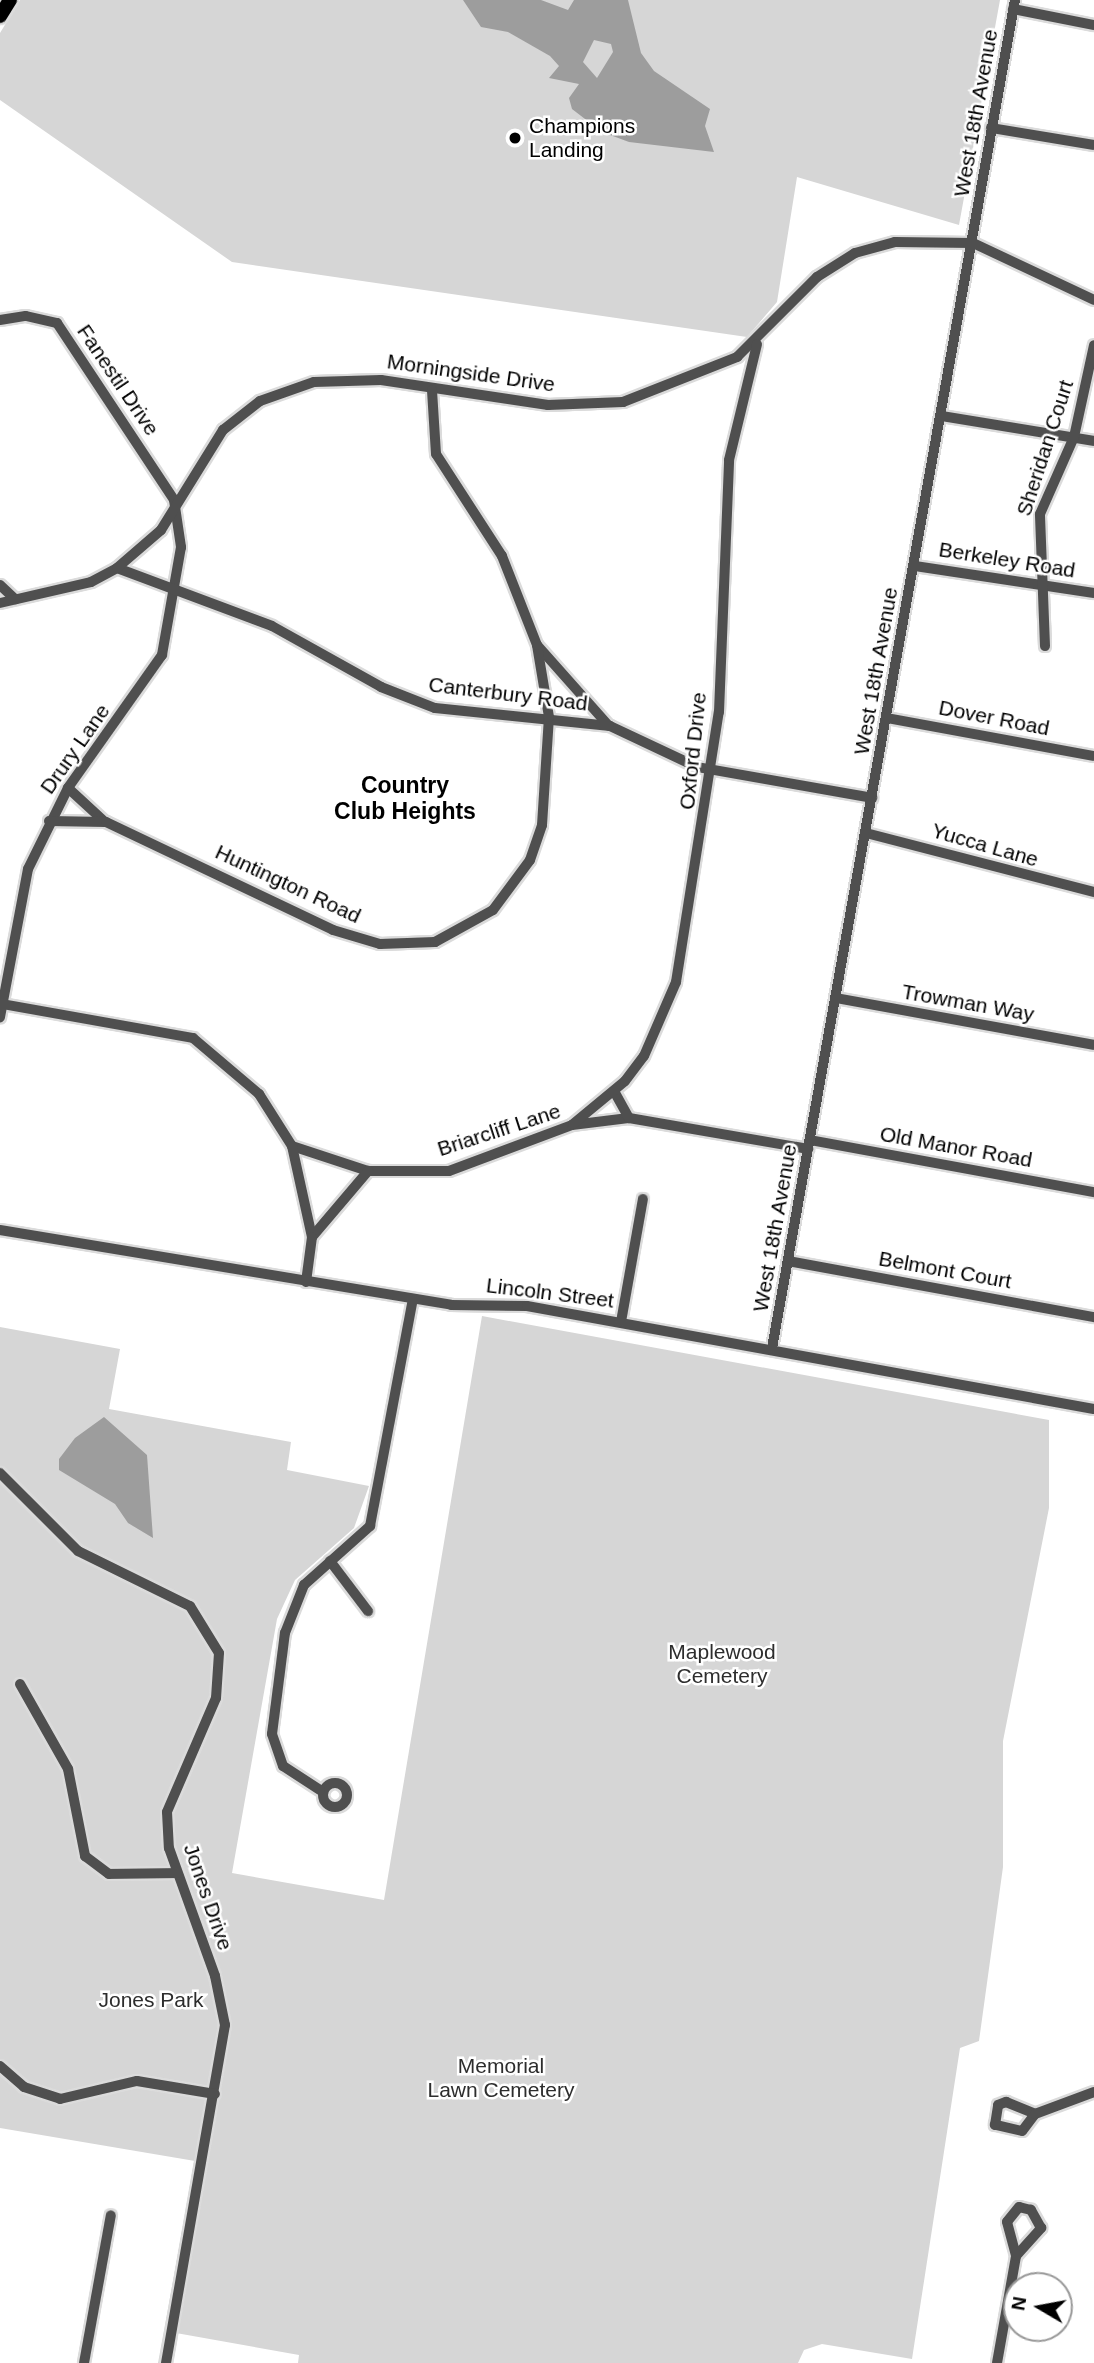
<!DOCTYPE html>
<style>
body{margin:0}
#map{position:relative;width:1094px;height:2363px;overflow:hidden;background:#fff;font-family:Arial,sans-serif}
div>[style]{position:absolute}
.green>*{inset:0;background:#d6d6d6}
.water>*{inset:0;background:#9d9d9d}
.roads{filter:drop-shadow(2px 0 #dbdbdb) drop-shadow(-2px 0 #dbdbdb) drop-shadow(0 2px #dbdbdb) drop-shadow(0 -2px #dbdbdb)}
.minor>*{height:10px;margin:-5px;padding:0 5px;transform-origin:5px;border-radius:5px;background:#4f4f4f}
.minor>.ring{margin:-5px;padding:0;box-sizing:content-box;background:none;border:10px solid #4f4f4f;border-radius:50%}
.highway>*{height:14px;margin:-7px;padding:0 7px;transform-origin:7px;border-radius:7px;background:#000}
.dots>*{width:19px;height:19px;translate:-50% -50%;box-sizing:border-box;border:4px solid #fff;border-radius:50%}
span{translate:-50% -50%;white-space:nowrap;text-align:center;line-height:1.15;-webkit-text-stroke:5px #fff;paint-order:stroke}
.street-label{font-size:21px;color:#000}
.poi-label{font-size:21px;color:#000}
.left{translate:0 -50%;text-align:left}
.park-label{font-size:21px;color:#2d2d2d}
.neighbourhood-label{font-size:23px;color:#000;font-weight:700}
.north{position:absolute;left:1003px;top:2272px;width:70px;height:70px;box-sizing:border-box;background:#fff;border:2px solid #999;border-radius:50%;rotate:280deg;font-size:19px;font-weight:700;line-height:28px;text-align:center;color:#000}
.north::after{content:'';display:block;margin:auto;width:24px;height:32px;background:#000;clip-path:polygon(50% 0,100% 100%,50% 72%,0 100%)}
</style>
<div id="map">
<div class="green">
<div style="clip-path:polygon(20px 0,1000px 0,959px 225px,797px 177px,777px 302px,747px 337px,232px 262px,0 100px,0 33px)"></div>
<div style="clip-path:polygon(482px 1316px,1049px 1420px,1049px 1508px,1003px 1741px,1003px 1867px,979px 2041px,960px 2048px,912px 2359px,822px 2344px,804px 2350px,798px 2363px,298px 2363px,299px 2355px,176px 2333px,171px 2363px,158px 2363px,195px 2161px,0 2128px,0 1327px,120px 1349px,109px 1409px,291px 1442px,287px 1470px,369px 1486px,354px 1528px,295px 1580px,277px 1619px,232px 1873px,384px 1900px)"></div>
</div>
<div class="water">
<div style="clip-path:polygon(evenodd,463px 0,541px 0,568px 10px,574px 0,628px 0,641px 53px,654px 71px,710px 109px,705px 126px,714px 152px,629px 142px,602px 132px,572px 109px,569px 98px,579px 84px,549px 78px,559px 66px,550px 56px,508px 32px,481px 27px,463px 0,594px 40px,611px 44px,613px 52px,597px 78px,583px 62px,594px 40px)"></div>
<div style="clip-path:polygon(104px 1417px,147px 1455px,153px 1538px,128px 1523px,115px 1504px,59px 1470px,59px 1459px,75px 1438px)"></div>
</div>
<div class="roads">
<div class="minor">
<div style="left:1013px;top:9px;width:83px;rotate:11.2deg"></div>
<div style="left:991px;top:128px;width:104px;rotate:9.4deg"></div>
<div style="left:0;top:320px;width:26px;rotate:-9deg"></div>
<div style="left:26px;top:316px;width:32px;rotate:13deg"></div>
<div style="left:57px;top:323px;width:212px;rotate:56.5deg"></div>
<div style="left:174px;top:500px;width:48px;rotate:81.5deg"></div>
<div style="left:181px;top:547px;width:110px;rotate:100deg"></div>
<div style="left:162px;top:655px;width:163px;rotate:125.3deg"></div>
<div style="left:68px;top:788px;width:90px;rotate:116.3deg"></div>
<div style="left:28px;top:869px;width:151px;rotate:100.7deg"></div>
<div style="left:942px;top:416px;width:154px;rotate:9.3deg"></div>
<div style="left:915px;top:566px;width:181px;rotate:8.6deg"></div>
<div style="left:117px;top:568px;width:165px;rotate:20.5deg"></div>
<div style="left:272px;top:626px;width:125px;rotate:29.2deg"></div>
<div style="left:381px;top:687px;width:58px;rotate:21.3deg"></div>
<div style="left:435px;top:708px;width:176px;rotate:5.9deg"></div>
<div style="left:610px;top:726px;width:96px;rotate:25.2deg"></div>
<div style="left:697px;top:767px;width:178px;rotate:10deg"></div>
<div style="left:0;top:585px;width:21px;rotate:43deg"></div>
<div style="left:0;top:603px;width:93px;rotate:-13deg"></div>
<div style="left:91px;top:582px;width:30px;rotate:-28deg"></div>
<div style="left:117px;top:568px;width:58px;rotate:-40.8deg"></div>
<div style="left:161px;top:530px;width:118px;rotate:-58.2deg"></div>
<div style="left:223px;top:430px;width:47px;rotate:-38.1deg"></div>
<div style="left:260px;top:401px;width:57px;rotate:-19.4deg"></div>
<div style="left:314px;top:382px;width:67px;rotate:-1.7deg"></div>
<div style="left:381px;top:380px;width:169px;rotate:8.5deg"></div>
<div style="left:548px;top:405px;width:75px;rotate:-2.3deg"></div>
<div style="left:623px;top:402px;width:123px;rotate:-21.5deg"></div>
<div style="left:737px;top:357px;width:113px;rotate:-45deg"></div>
<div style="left:817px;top:277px;width:45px;rotate:-32.3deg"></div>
<div style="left:855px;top:253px;width:41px;rotate:-15.4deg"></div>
<div style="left:895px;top:242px;width:78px;rotate:0.7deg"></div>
<div style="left:973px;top:243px;width:134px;rotate:25.2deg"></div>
<div style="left:537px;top:645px;width:108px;rotate:48.4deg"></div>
<div style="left:1045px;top:646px;width:132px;rotate:-92.2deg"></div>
<div style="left:1040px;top:514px;width:84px;rotate:-66.2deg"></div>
<div style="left:1074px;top:437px;width:94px;rotate:-77.7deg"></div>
<div style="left:887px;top:718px;width:210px;rotate:10.4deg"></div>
<div style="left:68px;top:788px;width:50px;rotate:42.6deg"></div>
<div style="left:49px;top:821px;width:57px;rotate:1deg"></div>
<div style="left:106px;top:822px;width:251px;rotate:25.4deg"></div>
<div style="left:333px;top:930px;width:49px;rotate:16.6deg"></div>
<div style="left:380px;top:944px;width:55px;rotate:-2.1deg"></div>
<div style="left:435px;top:942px;width:66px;rotate:-28.9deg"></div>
<div style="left:493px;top:910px;width:62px;rotate:-53.5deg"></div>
<div style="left:530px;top:860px;width:37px;rotate:-71deg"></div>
<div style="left:542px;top:825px;width:108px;rotate:-86.3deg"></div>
<div style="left:549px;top:717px;width:73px;rotate:-99.5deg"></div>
<div style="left:537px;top:645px;width:96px;rotate:-111.5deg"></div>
<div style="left:502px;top:556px;width:121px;rotate:-122.9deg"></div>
<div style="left:436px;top:454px;width:64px;rotate:-93.6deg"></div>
<div style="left:866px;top:833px;width:236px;rotate:14.5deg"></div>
<div style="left:836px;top:998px;width:262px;rotate:10.3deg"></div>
<div style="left:2px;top:1004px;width:194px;rotate:10.1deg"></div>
<div style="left:193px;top:1038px;width:87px;rotate:40.3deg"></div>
<div style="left:259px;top:1094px;width:62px;rotate:57.6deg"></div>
<div style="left:292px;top:1146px;width:80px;rotate:18.2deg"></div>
<div style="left:368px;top:1171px;width:81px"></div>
<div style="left:449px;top:1171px;width:131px;rotate:-20.5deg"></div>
<div style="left:572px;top:1125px;width:57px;rotate:-7deg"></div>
<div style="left:629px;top:1118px;width:182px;rotate:9.8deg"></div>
<div style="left:614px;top:1091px;width:31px;rotate:61deg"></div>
<div style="left:573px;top:1124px;width:67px;rotate:-39.6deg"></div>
<div style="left:625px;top:1081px;width:31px;rotate:-53deg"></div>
<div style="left:644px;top:1056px;width:81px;rotate:-66.6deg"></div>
<div style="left:676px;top:982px;width:273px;rotate:-81deg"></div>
<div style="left:719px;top:712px;width:252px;rotate:-87.7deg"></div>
<div style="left:729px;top:460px;width:119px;rotate:-76.4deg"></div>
<div style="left:810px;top:1140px;width:289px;rotate:10.4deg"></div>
<div style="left:292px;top:1146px;width:93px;rotate:77.6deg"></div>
<div style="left:312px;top:1237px;width:87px;rotate:-49.7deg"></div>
<div style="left:0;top:1230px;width:457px;rotate:9.4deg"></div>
<div style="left:451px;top:1305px;width:76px;rotate:0.8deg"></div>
<div style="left:527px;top:1306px;width:576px;rotate:10.3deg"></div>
<div style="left:788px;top:1261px;width:311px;rotate:10.4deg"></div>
<div style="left:306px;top:1282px;width:45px;rotate:-82.4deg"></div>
<div style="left:621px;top:1322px;width:125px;rotate:-79.9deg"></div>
<div style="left:772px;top:1348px;width:1370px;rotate:-79.78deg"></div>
<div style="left:0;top:1473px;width:110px;rotate:45deg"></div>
<div style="left:78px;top:1551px;width:125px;rotate:26.2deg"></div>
<div style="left:190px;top:1606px;width:55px;rotate:58.3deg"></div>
<div style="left:219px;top:1653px;width:45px;rotate:93.8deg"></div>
<div style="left:216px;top:1698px;width:124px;rotate:113.3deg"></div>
<div style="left:167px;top:1812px;width:36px;rotate:87deg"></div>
<div style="left:169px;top:1848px;width:136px;rotate:70.2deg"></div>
<div style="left:215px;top:1976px;width:50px;rotate:78.5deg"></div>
<div style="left:225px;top:2025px;width:343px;rotate:99.9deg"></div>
<div style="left:330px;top:1561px;width:63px;rotate:52.8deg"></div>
<div style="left:20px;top:1684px;width:98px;rotate:60.5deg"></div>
<div style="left:68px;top:1769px;width:89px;rotate:78.9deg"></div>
<div style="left:85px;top:1856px;width:30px;rotate:37deg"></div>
<div style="left:109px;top:1874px;width:68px;rotate:-0.8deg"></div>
<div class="ring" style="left:323px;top:1783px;width:14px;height:14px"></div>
<div style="left:320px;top:1790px;width:44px;rotate:-147deg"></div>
<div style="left:283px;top:1766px;width:34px;rotate:-109deg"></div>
<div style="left:272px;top:1734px;width:102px;rotate:-82.7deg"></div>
<div style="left:285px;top:1633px;width:52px;rotate:-68.4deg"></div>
<div style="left:304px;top:1585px;width:89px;rotate:-41.8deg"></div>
<div style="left:370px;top:1526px;width:231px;rotate:-79.3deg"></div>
<div style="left:0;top:2066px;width:32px;rotate:41deg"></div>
<div style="left:24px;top:2087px;width:38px;rotate:18deg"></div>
<div style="left:60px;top:2099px;width:79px;rotate:-13.2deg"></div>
<div style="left:137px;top:2081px;width:79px;rotate:9.5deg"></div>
<div style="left:1006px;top:2102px;width:31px;rotate:22deg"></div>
<div style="left:1035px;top:2114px;width:21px;rotate:127deg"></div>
<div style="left:1022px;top:2131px;width:28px;rotate:-167deg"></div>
<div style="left:995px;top:2125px;width:20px;rotate:-81deg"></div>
<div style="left:998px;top:2105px;width:9px;rotate:-21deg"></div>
<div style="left:1035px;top:2114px;width:63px;rotate:-20.4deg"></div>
<div style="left:84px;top:2363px;width:150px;rotate:-79.7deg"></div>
<div style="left:997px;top:2363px;width:109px;rotate:-79.9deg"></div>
<div style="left:1016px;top:2256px;width:38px;rotate:-48deg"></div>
<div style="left:1041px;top:2228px;width:21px;rotate:-119deg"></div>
<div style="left:1031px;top:2210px;width:12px;rotate:-166deg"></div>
<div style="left:1019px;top:2207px;width:19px;rotate:129deg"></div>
<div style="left:1007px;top:2222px;width:35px;rotate:75deg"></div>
</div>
<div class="highway">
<div style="left:0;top:16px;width:19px;rotate:-58deg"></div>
</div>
</div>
<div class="dots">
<div style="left:515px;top:138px;background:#000"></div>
</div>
<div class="street-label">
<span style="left:976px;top:113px;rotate:-80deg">West 18th Avenue</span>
<span style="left:471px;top:373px;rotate:8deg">Morningside Drive</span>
<span style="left:118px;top:380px;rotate:56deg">Fanestil Drive</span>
<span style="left:1045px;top:448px;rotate:-72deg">Sheridan Court</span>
<span style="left:1007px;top:560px;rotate:9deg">Berkeley Road</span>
<span style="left:876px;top:671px;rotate:-80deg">West 18th Avenue</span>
<span style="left:508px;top:694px;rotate:7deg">Canterbury Road</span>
<span style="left:994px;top:718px;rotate:11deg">Dover Road</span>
<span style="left:75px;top:749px;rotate:-55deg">Drury Lane</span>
<span style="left:693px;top:751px;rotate:-84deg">Oxford Drive</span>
<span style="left:985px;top:845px;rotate:16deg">Yucca Lane</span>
<span style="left:288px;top:884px;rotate:25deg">Huntington Road</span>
<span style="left:968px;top:1003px;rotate:10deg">Trowman Way</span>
<span style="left:499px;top:1130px;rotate:-18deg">Briarcliff Lane</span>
<span style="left:956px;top:1147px;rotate:10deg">Old Manor Road</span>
<span style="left:775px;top:1228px;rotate:-80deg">West 18th Avenue</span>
<span style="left:945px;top:1270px;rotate:10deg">Belmont Court</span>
<span style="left:550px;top:1293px;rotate:7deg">Lincoln Street</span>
<span style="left:208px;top:1897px;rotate:71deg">Jones Drive</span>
</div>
<div class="poi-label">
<span class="left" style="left:529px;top:138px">Champions<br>Landing</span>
</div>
<div class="park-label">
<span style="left:722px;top:1664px">Maplewood<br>Cemetery</span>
<span style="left:151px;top:2000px">Jones Park</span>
<span style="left:501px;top:2078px">Memorial<br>Lawn Cemetery</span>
</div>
<div class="neighbourhood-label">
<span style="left:405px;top:798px">Country<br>Club Heights</span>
</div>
<div class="north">N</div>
</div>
